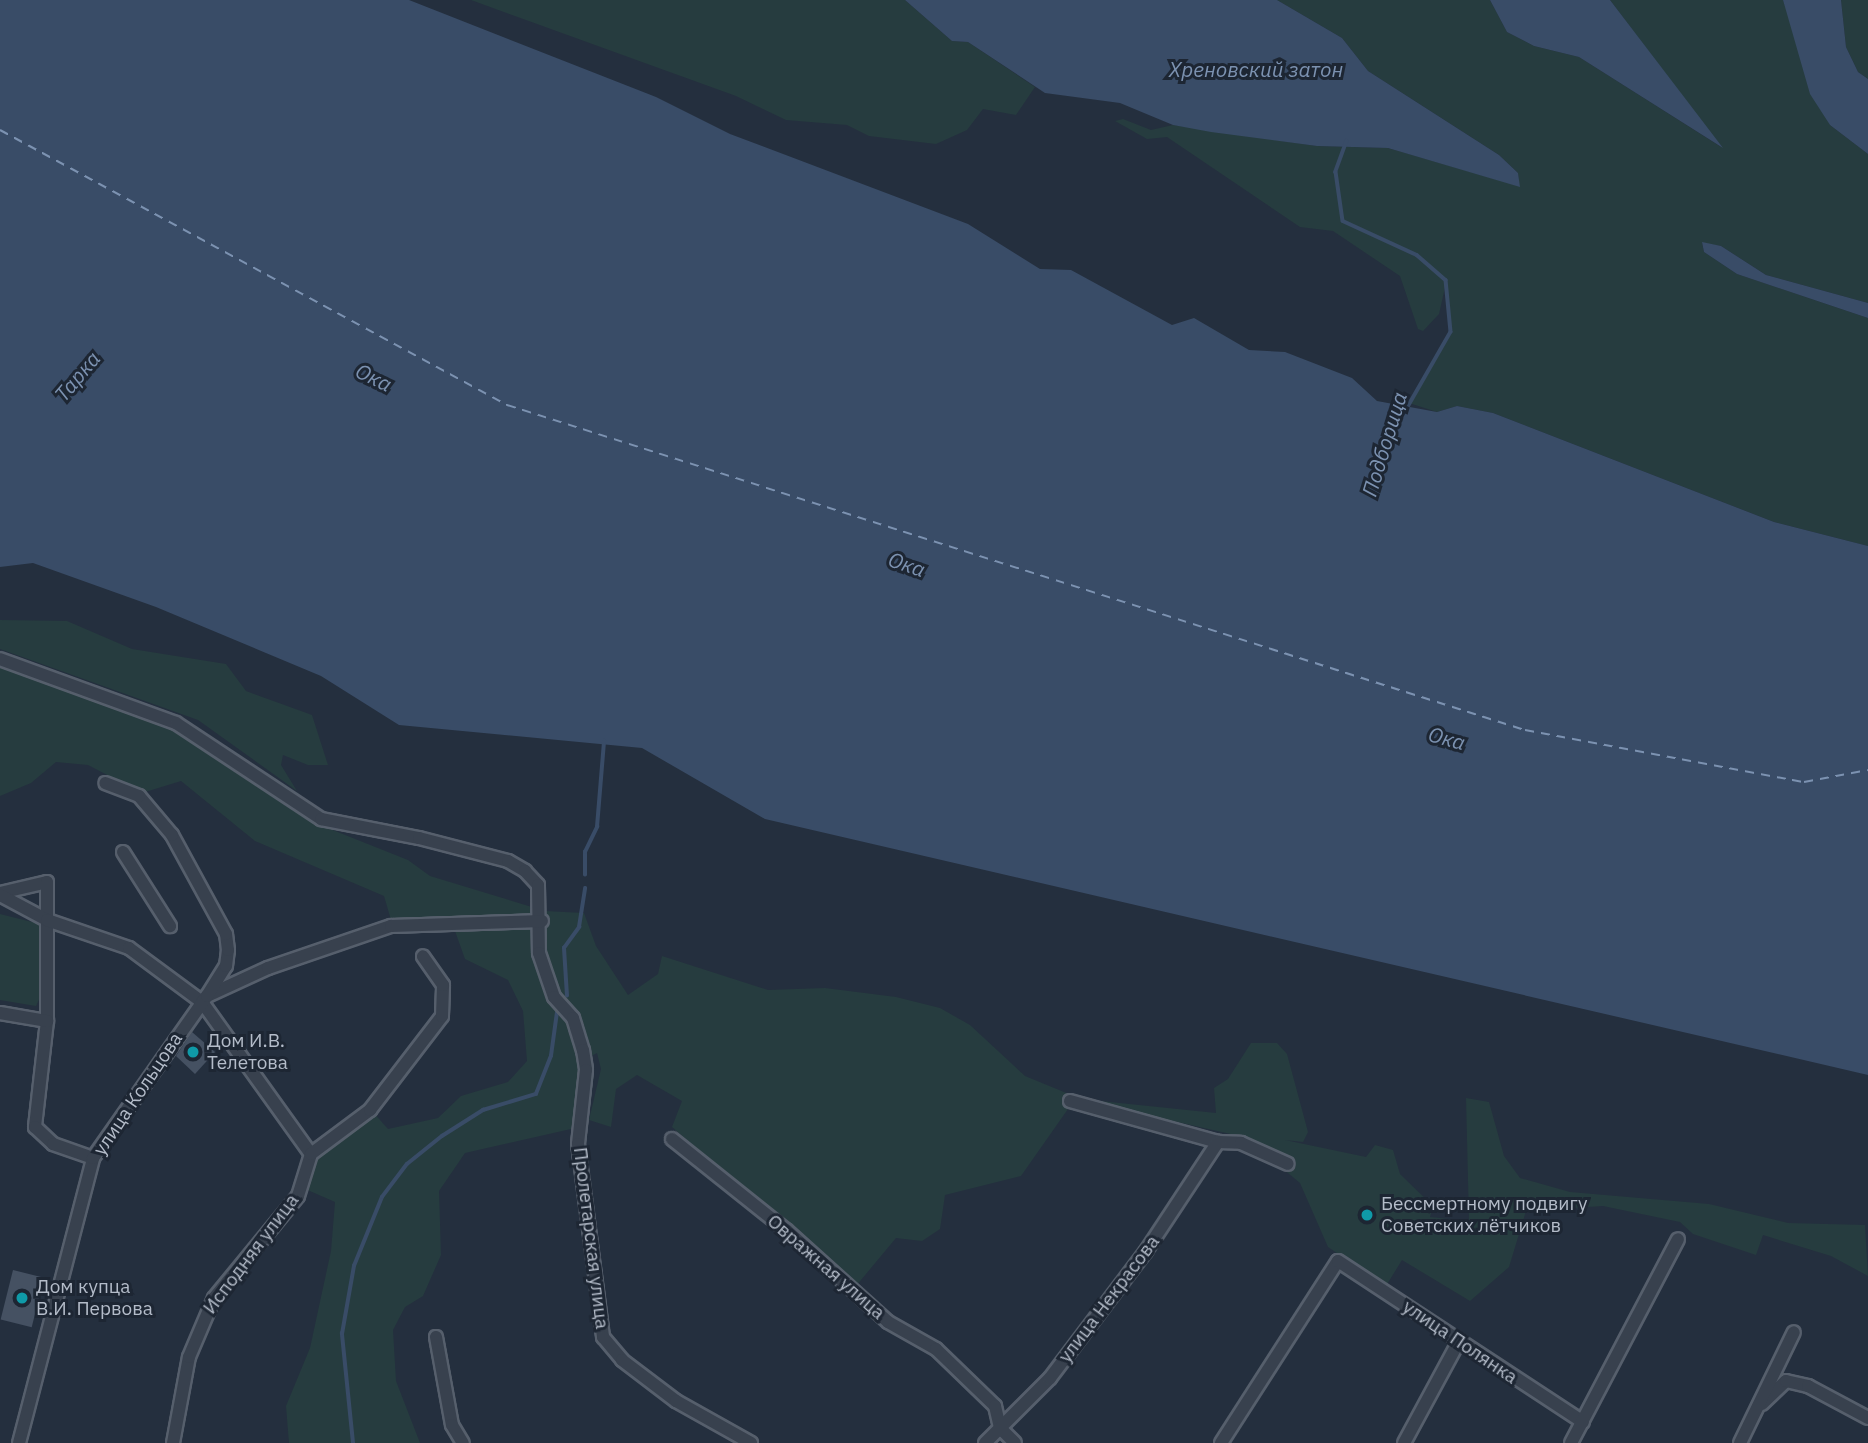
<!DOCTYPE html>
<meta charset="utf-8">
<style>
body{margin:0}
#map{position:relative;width:1868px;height:1443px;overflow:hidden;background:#242f3e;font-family:"IBM Plex Sans",sans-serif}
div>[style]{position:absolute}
.green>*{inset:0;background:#263c3f}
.water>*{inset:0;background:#394c67}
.stream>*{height:3.5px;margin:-1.75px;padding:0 1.75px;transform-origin:1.75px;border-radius:1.75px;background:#394c67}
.ferry>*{height:2px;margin-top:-1px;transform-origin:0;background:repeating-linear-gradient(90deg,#7c92b1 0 9px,transparent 0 16px)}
.building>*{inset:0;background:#455162;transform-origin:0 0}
.roads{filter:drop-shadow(2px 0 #565f6c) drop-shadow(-2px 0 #565f6c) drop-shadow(0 2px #565f6c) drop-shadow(0 -2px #565f6c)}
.minor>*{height:12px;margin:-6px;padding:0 6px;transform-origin:6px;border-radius:6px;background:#38414e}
.dots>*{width:19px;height:19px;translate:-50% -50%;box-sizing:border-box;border:4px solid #1d2633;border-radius:50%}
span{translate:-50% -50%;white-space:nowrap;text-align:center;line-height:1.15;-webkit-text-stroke:6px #1d2633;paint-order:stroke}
.poi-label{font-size:19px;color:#b4bcc9}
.left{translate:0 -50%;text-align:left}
.street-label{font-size:19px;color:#b4bcc9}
.water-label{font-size:21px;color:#7c92b1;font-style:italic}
</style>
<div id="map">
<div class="green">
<div style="clip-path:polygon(471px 0,905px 0,952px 41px,968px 42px,1035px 87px,1016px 115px,983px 109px,967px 130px,936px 144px,869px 136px,847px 125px,786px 120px,736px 96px)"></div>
<div style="clip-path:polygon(1277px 0,1490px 0,1507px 32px,1534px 46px,1579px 57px,1721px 147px,1610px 0,1783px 0,1830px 125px,1868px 154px,1868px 303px,1766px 275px,1721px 246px,1702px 243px,1704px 252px,1737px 274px,1868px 318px,1868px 546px,1774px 522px,1493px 413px,1457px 406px,1437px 412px,1409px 403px,1451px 332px,1446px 283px,1439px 314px,1423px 331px,1418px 329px,1400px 276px,1333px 231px,1300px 227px,1167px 137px,1147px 139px,1115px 121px,1123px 119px,1151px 130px,1173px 125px,1317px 146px,1388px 148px,1519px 186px,1518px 173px,1499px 155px,1368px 71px,1342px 38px)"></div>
<div style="clip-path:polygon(1841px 0,1868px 0,1868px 79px,1858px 72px,1846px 47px)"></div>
<div style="clip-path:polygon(0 620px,67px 621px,132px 649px,226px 664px,246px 691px,312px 715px,328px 765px,308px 765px,283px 755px,281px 765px,297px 791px,198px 720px,0 649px)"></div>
<div style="clip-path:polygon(0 665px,174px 731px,310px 821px,408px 860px,430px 876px,545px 911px,584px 913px,596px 946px,628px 995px,658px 974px,662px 956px,768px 990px,825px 988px,896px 997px,940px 1008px,970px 1025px,1025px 1076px,1081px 1099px,1216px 1113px,1214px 1088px,1228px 1079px,1251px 1043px,1277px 1043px,1287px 1054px,1308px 1132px,1303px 1142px,1285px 1140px,1366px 1157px,1375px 1145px,1393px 1150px,1400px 1174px,1433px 1206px,1430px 1217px,1469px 1221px,1466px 1098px,1489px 1102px,1504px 1156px,1520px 1178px,1570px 1192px,1709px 1204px,1788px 1223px,1865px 1225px,1868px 1276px,1831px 1256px,1763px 1235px,1756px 1255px,1693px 1234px,1680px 1222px,1603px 1206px,1526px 1211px,1509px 1267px,1470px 1301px,1402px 1260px,1386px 1286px,1328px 1247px,1300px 1183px,1244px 1137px,1075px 1099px,1021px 1176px,945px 1195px,940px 1229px,922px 1241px,896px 1238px,856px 1286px,672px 1127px,682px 1101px,637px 1075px,616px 1089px,611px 1127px,589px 1120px,601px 1069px,597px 1053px,586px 1059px,571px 1129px,465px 1153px,439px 1191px,441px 1255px,423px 1296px,405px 1307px,393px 1330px,396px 1381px,420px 1443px,289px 1443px,286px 1406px,310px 1348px,331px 1251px,335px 1202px,303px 1188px,313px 1156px,372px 1111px,388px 1129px,438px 1118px,461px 1096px,508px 1082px,527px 1061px,523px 1011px,508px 980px,465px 959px,450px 917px,391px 920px,384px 896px,255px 841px,181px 781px,142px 793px,88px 765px,56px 762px,31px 783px,0 796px)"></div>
<div style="clip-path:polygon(0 914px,44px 925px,46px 985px,36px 1006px,0 1000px)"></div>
</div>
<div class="water">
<div style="clip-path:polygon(0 0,409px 0,656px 97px,730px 134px,968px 224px,1040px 269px,1071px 270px,1172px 325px,1194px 318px,1249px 350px,1285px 352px,1352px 378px,1377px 401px,1437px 412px,1457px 406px,1493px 413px,1774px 522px,1868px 546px,1868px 1075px,765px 819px,642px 748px,399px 725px,321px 676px,156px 607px,33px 563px,0 567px)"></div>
<div style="clip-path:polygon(905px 0,1277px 0,1342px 38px,1368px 71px,1499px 155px,1518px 173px,1520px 187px,1388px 148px,1317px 146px,1211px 132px,1173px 125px,1120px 103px,1045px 93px,968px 42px,952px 41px)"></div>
<div style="clip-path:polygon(1490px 0,1610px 0,1723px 148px,1579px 57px,1534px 46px,1507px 32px)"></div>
<div style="clip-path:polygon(1783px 0,1841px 0,1846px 47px,1858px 72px,1868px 79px,1868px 154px,1830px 125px,1810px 94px)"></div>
<div style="clip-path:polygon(1702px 242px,1721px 246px,1766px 275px,1868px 303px,1868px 318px,1737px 274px,1704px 252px)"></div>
</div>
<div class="stream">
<div style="left:1347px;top:141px;width:33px;rotate:110deg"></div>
<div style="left:1336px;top:172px;width:49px;rotate:81.9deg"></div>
<div style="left:1343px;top:221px;width:81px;rotate:24.7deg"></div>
<div style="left:1417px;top:255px;width:38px;rotate:41deg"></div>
<div style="left:1446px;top:280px;width:52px;rotate:84.5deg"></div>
<div style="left:1451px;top:332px;width:86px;rotate:119.8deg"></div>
<div style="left:585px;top:875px;width:23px;rotate:-90deg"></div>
<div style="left:585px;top:852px;width:28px;rotate:-64deg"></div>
<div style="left:597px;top:827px;width:86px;rotate:-85.3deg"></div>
<div style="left:567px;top:996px;width:48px;rotate:-93.6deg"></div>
<div style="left:564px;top:948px;width:26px;rotate:-54deg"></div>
<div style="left:579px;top:927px;width:39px;rotate:-81deg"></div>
<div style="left:353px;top:1443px;width:110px;rotate:-95.8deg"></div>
<div style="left:342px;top:1334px;width:69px;rotate:-80deg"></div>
<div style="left:354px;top:1266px;width:74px;rotate:-67.9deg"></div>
<div style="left:382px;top:1197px;width:41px;rotate:-52.9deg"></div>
<div style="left:407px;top:1164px;width:45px;rotate:-38.7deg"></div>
<div style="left:442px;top:1136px;width:49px;rotate:-32.4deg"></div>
<div style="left:483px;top:1110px;width:55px;rotate:-16.8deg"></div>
<div style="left:536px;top:1094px;width:41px;rotate:-68.5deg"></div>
<div style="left:551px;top:1056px;width:44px;rotate:-82.2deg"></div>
</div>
<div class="ferry">
<div style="left:0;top:130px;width:577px;rotate:28.48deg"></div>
<div style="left:507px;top:405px;width:1069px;rotate:17.71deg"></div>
<div style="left:1525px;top:730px;width:284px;rotate:10.6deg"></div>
<div style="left:1804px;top:782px;width:65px;rotate:-10.6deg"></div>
</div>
<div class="building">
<div style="clip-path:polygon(192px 1032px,215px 1052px,195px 1074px,176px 1056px)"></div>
<div style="left:13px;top:1270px;width:32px;height:51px;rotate:14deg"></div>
</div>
<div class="roads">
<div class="minor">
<div style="left:0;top:659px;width:187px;rotate:20deg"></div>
<div style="left:176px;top:723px;width:174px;rotate:33.5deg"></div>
<div style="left:321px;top:819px;width:100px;rotate:11deg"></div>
<div style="left:419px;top:838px;width:92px;rotate:14.5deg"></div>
<div style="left:508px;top:861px;width:20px;rotate:30deg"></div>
<div style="left:525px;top:871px;width:19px;rotate:47deg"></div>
<div style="left:538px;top:885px;width:68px;rotate:89.2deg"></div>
<div style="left:539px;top:953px;width:46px;rotate:71.2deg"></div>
<div style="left:554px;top:997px;width:28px;rotate:48deg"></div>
<div style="left:573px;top:1018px;width:34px;rotate:73deg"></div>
<div style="left:583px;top:1050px;width:20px;rotate:81deg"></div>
<div style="left:586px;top:1070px;width:74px;rotate:96.2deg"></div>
<div style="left:578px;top:1144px;width:195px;rotate:82.6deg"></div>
<div style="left:603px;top:1337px;width:30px;rotate:50deg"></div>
<div style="left:622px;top:1360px;width:68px;rotate:37.2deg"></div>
<div style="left:676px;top:1401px;width:86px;rotate:29.2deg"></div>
<div style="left:123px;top:852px;width:88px;rotate:57.6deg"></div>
<div style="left:0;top:893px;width:48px;rotate:-13.2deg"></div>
<div style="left:47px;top:882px;width:139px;rotate:90deg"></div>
<div style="left:47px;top:1021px;width:107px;rotate:96.5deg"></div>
<div style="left:35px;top:1127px;width:25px;rotate:43deg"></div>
<div style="left:53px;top:1144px;width:42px;rotate:19.3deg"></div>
<div style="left:0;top:895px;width:53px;rotate:28deg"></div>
<div style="left:47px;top:920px;width:87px;rotate:18.9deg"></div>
<div style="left:129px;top:948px;width:91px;rotate:36.5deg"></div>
<div style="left:202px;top:1002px;width:187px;rotate:54.4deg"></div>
<div style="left:207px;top:996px;width:67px;rotate:-24.7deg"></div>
<div style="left:268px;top:968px;width:130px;rotate:-18.9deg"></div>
<div style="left:391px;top:926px;width:151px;rotate:-1.9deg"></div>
<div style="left:0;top:1013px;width:48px;rotate:9.7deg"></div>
<div style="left:1070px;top:1101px;width:154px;rotate:15.5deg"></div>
<div style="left:1218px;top:1142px;width:23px;rotate:2deg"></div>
<div style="left:1241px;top:1143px;width:51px;rotate:24.1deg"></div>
<div style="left:672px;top:1139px;width:146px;rotate:38.6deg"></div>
<div style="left:786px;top:1230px;width:137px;rotate:42deg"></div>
<div style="left:888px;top:1322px;width:55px;rotate:29.4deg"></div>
<div style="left:936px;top:1349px;width:82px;rotate:44deg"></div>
<div style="left:995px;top:1406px;width:23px;rotate:77deg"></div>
<div style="left:1000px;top:1428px;width:21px;rotate:45deg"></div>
<div style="left:436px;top:1337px;width:89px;rotate:79.7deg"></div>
<div style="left:452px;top:1425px;width:21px;rotate:59deg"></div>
<div style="left:1762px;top:1404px;width:33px;rotate:-44deg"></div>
<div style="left:1786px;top:1381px;width:23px;rotate:13deg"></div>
<div style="left:1808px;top:1386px;width:68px;rotate:28.1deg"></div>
<div style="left:19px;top:1443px;width:294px;rotate:-75.4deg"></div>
<div style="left:93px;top:1158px;width:198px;rotate:-54.9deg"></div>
<div style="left:207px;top:996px;width:36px;rotate:-58deg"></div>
<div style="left:226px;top:966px;width:16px;rotate:-83deg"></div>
<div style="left:228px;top:950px;width:16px;rotate:-97deg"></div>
<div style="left:226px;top:934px;width:113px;rotate:-118.6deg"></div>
<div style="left:172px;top:835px;width:51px;rotate:-130.2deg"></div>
<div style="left:139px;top:796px;width:36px;rotate:-159deg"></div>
<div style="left:173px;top:1443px;width:87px;rotate:-79.5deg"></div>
<div style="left:189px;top:1357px;width:64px;rotate:-67deg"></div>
<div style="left:214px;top:1298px;width:132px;rotate:-50.5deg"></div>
<div style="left:298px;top:1196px;width:44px;rotate:-72.8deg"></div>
<div style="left:311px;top:1154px;width:74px;rotate:-36.7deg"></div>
<div style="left:370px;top:1110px;width:118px;rotate:-52.5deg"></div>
<div style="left:442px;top:1016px;width:31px;rotate:-88deg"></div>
<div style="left:443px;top:985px;width:35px;rotate:-125deg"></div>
<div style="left:985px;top:1443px;width:92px;rotate:-45deg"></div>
<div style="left:1050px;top:1378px;width:159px;rotate:-52.9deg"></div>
<div style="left:1146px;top:1251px;width:131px;rotate:-56.6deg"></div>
<div style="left:1221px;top:1443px;width:216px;rotate:-57.3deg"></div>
<div style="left:1338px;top:1261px;width:293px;rotate:33.3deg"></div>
<div style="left:1404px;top:1443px;width:114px;rotate:-61.6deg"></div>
<div style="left:1571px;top:1443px;width:230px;rotate:-62.3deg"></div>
<div style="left:1740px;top:1443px;width:123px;rotate:-64.1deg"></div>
</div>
</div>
<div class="dots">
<div style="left:193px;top:1052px;background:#0f9aa8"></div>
<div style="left:1367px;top:1215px;background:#0f9aa8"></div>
<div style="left:22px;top:1298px;background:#0f9aa8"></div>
</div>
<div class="poi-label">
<span class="left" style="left:207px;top:1052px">Дом И.В.<br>Телетова</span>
<span class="left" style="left:1381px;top:1215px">Бессмертному подвигу<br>Советских лётчиков</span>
<span class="left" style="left:36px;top:1298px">Дом купца<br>В.И. Первова</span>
</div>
<div class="street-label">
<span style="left:138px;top:1094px;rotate:-56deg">улица Кольцова</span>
<span style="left:591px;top:1238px;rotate:83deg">Пролетарская улица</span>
<span style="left:251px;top:1254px;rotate:-53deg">Исподняя улица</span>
<span style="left:826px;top:1267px;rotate:41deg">Овражная улица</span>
<span style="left:1109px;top:1299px;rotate:-53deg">улица Некрасова</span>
<span style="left:1460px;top:1342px;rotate:34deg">улица Полянка</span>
</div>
<div class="water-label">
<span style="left:1256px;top:69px">Хреновский затон</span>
<span style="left:77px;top:376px;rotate:-50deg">Тарка</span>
<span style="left:374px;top:377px;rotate:26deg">Ока</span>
<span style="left:1384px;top:444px;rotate:-73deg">Подборица</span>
<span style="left:907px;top:564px;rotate:19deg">Ока</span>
<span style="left:1447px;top:738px;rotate:15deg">Ока</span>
</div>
</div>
